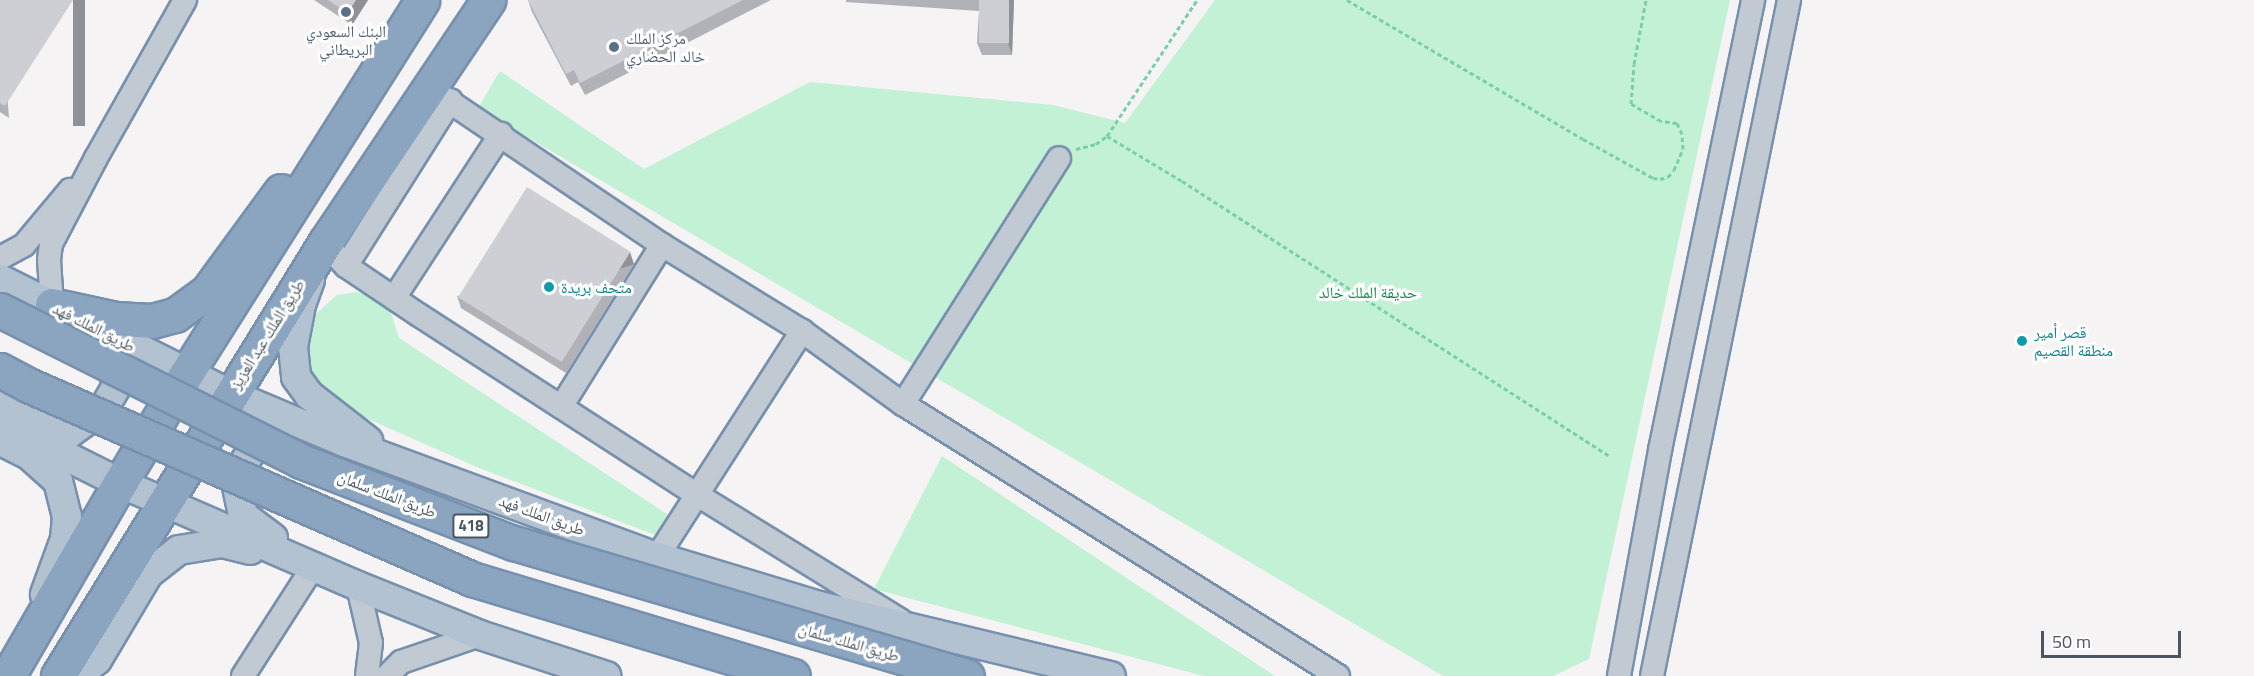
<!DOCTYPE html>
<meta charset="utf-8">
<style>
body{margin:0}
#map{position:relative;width:2254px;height:676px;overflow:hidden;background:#f5f3f3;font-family:"Titillium Web","Noto Naskh Arabic",sans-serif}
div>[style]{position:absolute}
.green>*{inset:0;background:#c3f1d5}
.path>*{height:3px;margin-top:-1.5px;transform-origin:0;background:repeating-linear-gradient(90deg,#7ad0a6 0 4.5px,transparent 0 7.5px)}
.roads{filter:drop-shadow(2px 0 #7690ad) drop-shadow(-2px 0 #7690ad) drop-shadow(0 2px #7690ad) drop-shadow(0 -2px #7690ad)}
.minor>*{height:22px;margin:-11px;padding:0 11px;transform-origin:11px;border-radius:11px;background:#c1cad2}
.major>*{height:28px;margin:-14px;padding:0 14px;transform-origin:14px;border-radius:14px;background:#b3c2d1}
.highway>*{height:33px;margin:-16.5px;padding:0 16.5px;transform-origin:16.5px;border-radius:16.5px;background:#8ba5c1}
.bridges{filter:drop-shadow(2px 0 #7690ad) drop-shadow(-2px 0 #7690ad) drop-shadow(0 2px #7690ad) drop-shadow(0 -2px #7690ad)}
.highway-bridge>*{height:33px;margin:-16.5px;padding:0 16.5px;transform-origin:16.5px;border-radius:16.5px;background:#8ba5c1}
.wall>*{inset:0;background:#b0b2b7}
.shaded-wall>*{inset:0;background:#909195;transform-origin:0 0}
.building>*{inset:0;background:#cdcfd5;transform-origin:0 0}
.dots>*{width:16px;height:16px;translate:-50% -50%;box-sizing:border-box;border:3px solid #fff;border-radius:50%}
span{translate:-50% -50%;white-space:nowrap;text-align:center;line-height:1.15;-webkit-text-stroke:6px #fff;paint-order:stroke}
.shield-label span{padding:2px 4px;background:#fff;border:2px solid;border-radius:4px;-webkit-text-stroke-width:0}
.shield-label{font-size:15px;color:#4a5661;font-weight:700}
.service-label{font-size:16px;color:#4e5e75}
.left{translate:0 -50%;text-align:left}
.culture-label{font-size:16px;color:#0d838f}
.park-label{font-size:16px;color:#17864f}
.street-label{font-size:16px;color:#4a5661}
.scale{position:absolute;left:2041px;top:631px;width:140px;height:27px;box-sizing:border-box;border:3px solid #4a5661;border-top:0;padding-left:8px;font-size:18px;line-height:21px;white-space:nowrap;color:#4a5661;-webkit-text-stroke:4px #fff;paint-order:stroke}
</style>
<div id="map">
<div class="green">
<div style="clip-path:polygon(1215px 0,1730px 0,1589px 659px,1553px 676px,1443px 676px,478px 108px,500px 71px,644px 169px,810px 82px,1053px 105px,1125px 123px)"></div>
<div style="clip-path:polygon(357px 292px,377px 299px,390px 310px,399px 338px,670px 516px,665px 527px,655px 535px,479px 468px,316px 396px,301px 373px,309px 320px,337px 295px)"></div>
<div style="clip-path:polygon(942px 456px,1275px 676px,1204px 676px,874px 589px)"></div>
</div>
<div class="path">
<div style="left:1347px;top:0;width:274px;rotate:30.5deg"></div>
<div style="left:1583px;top:139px;width:80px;rotate:29.1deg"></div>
<div style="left:1653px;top:178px;width:7px;rotate:8deg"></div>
<div style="left:1660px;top:179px;width:8px;rotate:-14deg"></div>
<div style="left:1668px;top:177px;width:9px;rotate:-49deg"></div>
<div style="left:1674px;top:170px;width:23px;rotate:-67deg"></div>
<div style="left:1683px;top:149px;width:15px;rotate:-94deg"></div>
<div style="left:1682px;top:134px;width:12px;rotate:-114deg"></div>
<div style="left:1677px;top:123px;width:16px;rotate:-173deg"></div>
<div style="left:1661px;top:121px;width:34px;rotate:-150deg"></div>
<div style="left:1631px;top:104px;width:40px;rotate:-85.7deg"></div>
<div style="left:1634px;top:64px;width:65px;rotate:-79.4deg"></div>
<div style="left:1107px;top:136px;width:87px;rotate:31deg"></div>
<div style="left:1182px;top:181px;width:507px;rotate:32.75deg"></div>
<div style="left:1076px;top:149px;width:21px;rotate:-14deg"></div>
<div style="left:1096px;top:144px;width:14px;rotate:-36deg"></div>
<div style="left:1107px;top:136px;width:163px;rotate:-56.5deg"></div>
</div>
<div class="roads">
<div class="minor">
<div style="left:428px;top:87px;width:282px;rotate:34deg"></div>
<div style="left:662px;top:245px;width:164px;rotate:31.6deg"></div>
<div style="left:802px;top:331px;width:125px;rotate:35.9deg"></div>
<div style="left:903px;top:404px;width:513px;rotate:32.02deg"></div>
<div style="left:325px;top:243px;width:31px;rotate:48deg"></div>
<div style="left:346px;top:266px;width:88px;rotate:33.9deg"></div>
<div style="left:419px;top:315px;width:330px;rotate:32.9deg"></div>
<div style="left:696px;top:494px;width:240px;rotate:31.7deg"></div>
<div style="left:0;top:258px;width:27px;rotate:-28deg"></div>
<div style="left:24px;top:245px;width:72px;rotate:-50.1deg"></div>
<div style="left:346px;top:266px;width:196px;rotate:-57.7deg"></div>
<div style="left:394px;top:298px;width:196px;rotate:-56.9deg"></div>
<div style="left:52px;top:305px;width:45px;rotate:-93.8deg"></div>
<div style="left:49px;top:260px;width:16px;rotate:-83deg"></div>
<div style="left:51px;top:244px;width:97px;rotate:-62.4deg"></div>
<div style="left:96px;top:158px;width:181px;rotate:-60.6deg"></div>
<div style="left:903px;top:404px;width:291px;rotate:-57.6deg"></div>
<div style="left:561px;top:407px;width:191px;rotate:-58.1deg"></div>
<div style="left:657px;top:557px;width:269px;rotate:-57.3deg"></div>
<div style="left:358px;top:586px;width:58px;rotate:77.2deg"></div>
<div style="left:371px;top:643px;width:33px;rotate:97deg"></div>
<div style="left:243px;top:676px;width:130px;rotate:-57.3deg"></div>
<div style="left:387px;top:676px;width:20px;rotate:-45deg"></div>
<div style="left:401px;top:662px;width:83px;rotate:-18.9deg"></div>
<div style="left:1619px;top:676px;width:230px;rotate:-79.7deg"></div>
<div style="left:1660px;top:450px;width:460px;rotate:-78.3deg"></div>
<div style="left:1652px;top:676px;width:690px;rotate:-78.54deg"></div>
</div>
<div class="major">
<div style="left:0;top:279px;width:257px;rotate:26.6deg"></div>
<div style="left:230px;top:394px;width:124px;rotate:22.8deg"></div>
<div style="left:344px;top:442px;width:333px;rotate:20.2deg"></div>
<div style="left:657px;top:557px;width:169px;rotate:16.8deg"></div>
<div style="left:819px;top:606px;width:300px;rotate:13.5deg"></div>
<div style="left:310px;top:280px;width:27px;rotate:110deg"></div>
<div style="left:301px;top:305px;width:43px;rotate:100.8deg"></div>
<div style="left:293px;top:347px;width:30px;rotate:84deg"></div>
<div style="left:296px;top:377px;width:22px;rotate:54deg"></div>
<div style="left:309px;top:395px;width:75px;rotate:37.9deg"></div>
<div style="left:0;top:402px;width:75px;rotate:26.2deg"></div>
<div style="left:67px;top:435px;width:46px;rotate:-36.1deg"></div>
<div style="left:104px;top:408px;width:24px;rotate:-60deg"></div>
<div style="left:116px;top:387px;width:22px;rotate:-93deg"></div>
<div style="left:115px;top:365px;width:17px;rotate:-126deg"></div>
<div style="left:0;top:423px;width:134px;rotate:26.6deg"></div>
<div style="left:120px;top:483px;width:259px;rotate:23.4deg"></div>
<div style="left:358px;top:586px;width:131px;rotate:21.9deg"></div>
<div style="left:480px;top:635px;width:133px;rotate:18deg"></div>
<div style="left:7px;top:444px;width:25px;rotate:27deg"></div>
<div style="left:29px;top:455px;width:39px;rotate:42deg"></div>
<div style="left:58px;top:481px;width:36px;rotate:76deg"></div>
<div style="left:67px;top:516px;width:23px;rotate:95deg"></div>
<div style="left:65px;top:539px;width:59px;rotate:110deg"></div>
<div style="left:273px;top:538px;width:38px;rotate:-143deg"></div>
<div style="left:243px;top:515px;width:40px;rotate:-102deg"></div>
<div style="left:235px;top:476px;width:48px;rotate:-56deg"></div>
<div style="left:262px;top:436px;width:16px;rotate:-14deg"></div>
<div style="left:77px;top:676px;width:26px;rotate:-39deg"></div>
<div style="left:97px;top:660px;width:100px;rotate:-59.3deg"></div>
<div style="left:148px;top:574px;width:39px;rotate:-38deg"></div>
<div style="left:179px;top:550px;width:44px;rotate:-9.2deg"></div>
<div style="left:222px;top:543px;width:29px;rotate:14deg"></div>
</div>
<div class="highway">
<div style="left:52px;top:305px;width:66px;rotate:12.3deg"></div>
<div style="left:116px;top:319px;width:36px;rotate:3deg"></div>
<div style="left:152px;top:321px;width:24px;rotate:-15deg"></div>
<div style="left:175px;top:315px;width:39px;rotate:-36deg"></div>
<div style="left:207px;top:292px;width:125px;rotate:-53.8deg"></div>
<div style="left:8px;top:676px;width:223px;rotate:-59.9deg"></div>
<div style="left:120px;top:483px;width:127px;rotate:-58.8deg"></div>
<div style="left:186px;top:374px;width:442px;rotate:-57.7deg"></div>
<div style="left:58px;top:676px;width:509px;rotate:-58.34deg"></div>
<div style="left:325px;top:243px;width:293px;rotate:-56.1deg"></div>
</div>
</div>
<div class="bridges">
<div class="highway-bridge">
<div style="left:0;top:310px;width:337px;rotate:26.6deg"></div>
<div style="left:301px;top:461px;width:228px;rotate:21.1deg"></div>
<div style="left:514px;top:543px;width:472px;rotate:16.4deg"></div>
<div style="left:0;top:370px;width:32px;rotate:28deg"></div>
<div style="left:28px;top:385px;width:485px;rotate:23.6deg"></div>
<div style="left:472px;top:579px;width:335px;rotate:16.8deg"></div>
</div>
</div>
<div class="wall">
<div style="clip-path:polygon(0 0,9px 118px,0 112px)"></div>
<div style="clip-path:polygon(314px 0,368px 0,352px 25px)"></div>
<div style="clip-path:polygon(528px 0,771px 0,585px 95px,578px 82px,571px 86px,532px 12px)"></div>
<div style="clip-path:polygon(846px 0,1014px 0,1012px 55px,982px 55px,977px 43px,979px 11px,846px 2px)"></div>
<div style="clip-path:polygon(634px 264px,566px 373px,461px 308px,457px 296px)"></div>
</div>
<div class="shaded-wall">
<div style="left:73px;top:0;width:12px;height:126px"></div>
<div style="clip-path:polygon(356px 0,368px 0,352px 25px,347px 13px)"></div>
<div style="clip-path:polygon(1009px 0,1014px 0,1012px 55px,1008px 43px)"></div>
<div style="left:630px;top:252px;width:13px;height:128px;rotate:72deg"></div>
</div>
<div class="building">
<div style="clip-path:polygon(0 0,73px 0,5px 106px,0 103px)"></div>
<div style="clip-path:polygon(328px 0,356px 0,347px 13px)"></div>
<div style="clip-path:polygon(528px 0,743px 0,580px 83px,574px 70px,566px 74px)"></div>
<div style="left:979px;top:0;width:30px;height:43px"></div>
<div style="left:527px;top:187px;width:122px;height:130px;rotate:32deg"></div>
</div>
<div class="dots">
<div style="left:346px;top:12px;background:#5c6f8a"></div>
<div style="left:614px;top:47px;background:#5c6f8a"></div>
<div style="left:549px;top:287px;background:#0f9aa8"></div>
<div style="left:2022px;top:341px;background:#0f9aa8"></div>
</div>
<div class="shield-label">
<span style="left:471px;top:526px">418</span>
</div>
<div class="service-label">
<span style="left:346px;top:40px">البنك السعودي<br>البريطاني</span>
<span class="left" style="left:626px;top:47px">مركز الملك<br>خالد الحضاري</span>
</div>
<div class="culture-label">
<span class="left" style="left:561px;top:287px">متحف بريدة</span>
<span class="left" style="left:2034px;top:341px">قصر أمير<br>منطقة القصيم</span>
</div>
<div class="park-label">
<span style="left:1368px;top:292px">حديقة الملك خالد</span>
</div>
<div class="street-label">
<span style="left:94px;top:327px;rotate:27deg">طريق الملك فهد</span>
<span style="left:267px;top:334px;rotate:-58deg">طريق الملك عبد العزيز</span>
<span style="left:387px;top:494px;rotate:21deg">طريق الملك سلمان</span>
<span style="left:542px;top:515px;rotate:20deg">طريق الملك فهد</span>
<span style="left:849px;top:642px;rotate:16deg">طريق الملك سلمان</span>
</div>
<div class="scale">50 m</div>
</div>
